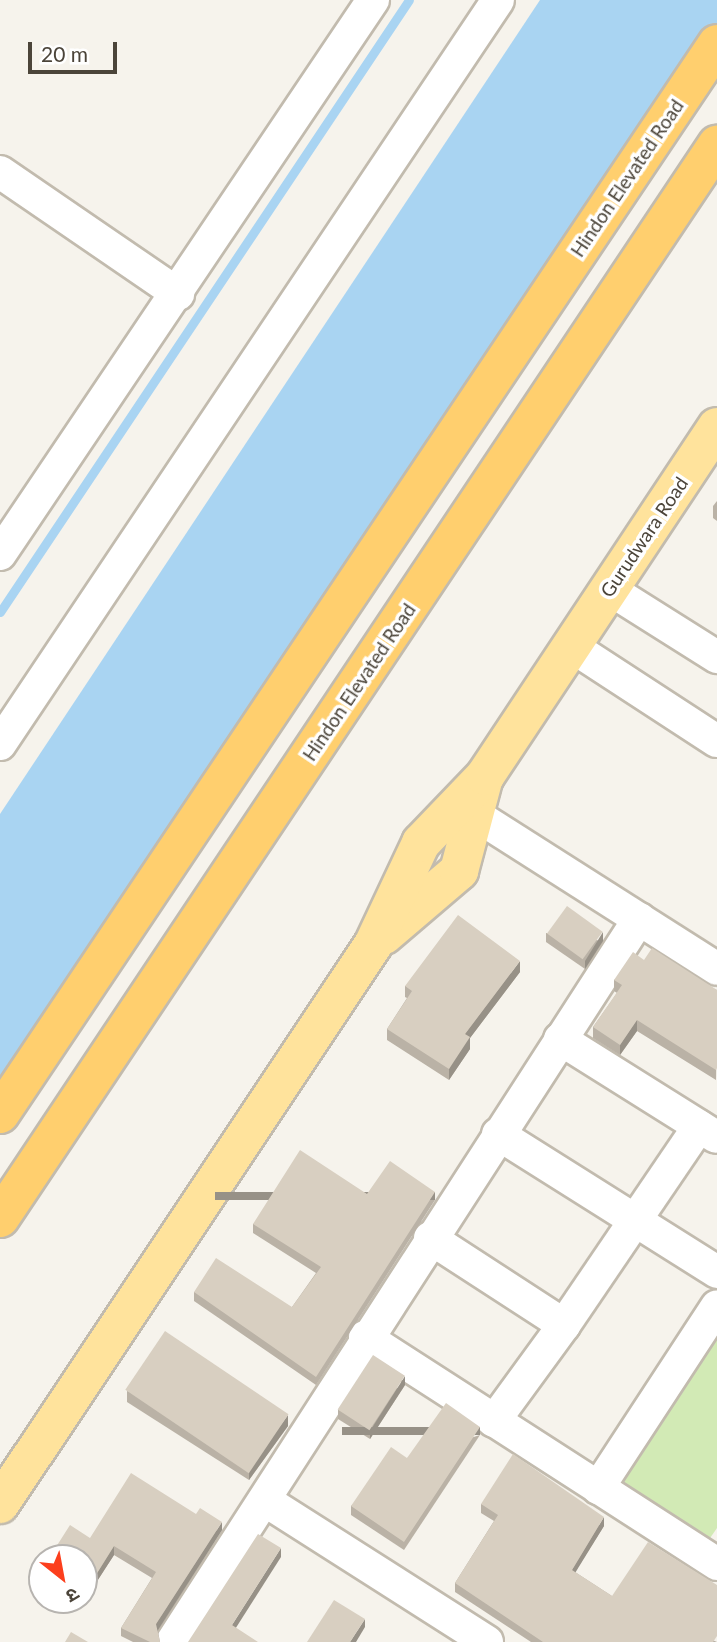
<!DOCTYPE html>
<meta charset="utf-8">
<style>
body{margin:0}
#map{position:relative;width:717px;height:1642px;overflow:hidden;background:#f6f3ec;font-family:Lato,"Noto Sans Devanagari",sans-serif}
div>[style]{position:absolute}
.green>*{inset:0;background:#d2eab5}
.water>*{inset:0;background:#a9d4f2}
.stream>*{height:9px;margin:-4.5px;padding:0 4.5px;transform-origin:4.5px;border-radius:4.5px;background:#a9d4f2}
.roads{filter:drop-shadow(2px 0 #c2bbae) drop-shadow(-2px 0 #c2bbae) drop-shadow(0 2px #c2bbae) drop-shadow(0 -2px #c2bbae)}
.minor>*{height:32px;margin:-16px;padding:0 16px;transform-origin:16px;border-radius:16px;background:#fff}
.major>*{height:38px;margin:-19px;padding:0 19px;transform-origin:19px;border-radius:19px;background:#ffe39c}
.highway>*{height:38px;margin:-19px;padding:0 19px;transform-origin:19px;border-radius:19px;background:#ffcf6e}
.wall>*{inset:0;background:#bab2a6}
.shaded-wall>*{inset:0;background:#979187;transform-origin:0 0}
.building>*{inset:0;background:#d8cfc1;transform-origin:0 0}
span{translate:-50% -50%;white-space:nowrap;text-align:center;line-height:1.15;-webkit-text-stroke:7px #fff;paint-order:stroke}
.street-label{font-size:19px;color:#4b4439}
.north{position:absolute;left:28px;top:1544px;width:70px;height:70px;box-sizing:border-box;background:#fff;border:2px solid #b7b4b0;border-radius:50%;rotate:149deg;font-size:19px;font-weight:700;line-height:28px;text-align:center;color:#4b4439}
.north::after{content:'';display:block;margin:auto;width:24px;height:32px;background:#fc3f1d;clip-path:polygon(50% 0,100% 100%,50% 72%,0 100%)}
.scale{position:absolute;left:28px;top:42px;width:89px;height:32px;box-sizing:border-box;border:4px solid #4b4439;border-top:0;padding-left:9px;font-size:21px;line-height:24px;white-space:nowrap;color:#4b4439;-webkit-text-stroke:5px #fff;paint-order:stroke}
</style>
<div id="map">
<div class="green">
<div style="clip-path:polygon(717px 1332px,717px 1528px,708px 1541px,617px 1480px)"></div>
</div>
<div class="water">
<div style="clip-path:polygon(540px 0,717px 0,717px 33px,0 1106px,0 814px)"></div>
</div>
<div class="stream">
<div style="left:0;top:612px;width:736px;rotate:-56.25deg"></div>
</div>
<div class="roads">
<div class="minor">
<div style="left:0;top:172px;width:216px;rotate:34.4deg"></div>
<div style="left:0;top:554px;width:668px;rotate:-56.05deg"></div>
<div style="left:609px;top:589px;width:128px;rotate:32.2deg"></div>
<div style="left:571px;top:646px;width:174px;rotate:33.1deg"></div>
<div style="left:0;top:744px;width:895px;rotate:-56.2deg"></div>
<div style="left:474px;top:814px;width:288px;rotate:32.5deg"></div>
<div style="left:560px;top:1039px;width:184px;rotate:32.1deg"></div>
<div style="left:498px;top:1134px;width:259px;rotate:32.2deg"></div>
<div style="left:430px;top:1238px;width:160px;rotate:33deg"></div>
<div style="left:564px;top:1325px;width:119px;rotate:126.1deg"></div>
<div style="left:564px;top:1325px;width:240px;rotate:-55.8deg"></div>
<div style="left:365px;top:1337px;width:419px;rotate:32.8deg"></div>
<div style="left:598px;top:1488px;width:217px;rotate:-56.8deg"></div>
<div style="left:266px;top:1501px;width:262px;rotate:32.5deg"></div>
<div style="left:172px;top:1642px;width:861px;rotate:-57.14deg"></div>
</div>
<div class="major">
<div style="left:384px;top:935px;width:99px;rotate:-40.5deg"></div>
<div style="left:459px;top:871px;width:93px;rotate:-75.1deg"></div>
<div style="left:0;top:1504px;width:672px;rotate:-56.29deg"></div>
<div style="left:373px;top:945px;width:113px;rotate:-64.8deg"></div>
<div style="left:421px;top:843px;width:93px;rotate:-46.3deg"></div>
<div style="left:485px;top:776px;width:419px;rotate:-56.4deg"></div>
</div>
<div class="highway">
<div style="left:0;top:1114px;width:1288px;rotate:-56.17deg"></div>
<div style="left:0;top:1218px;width:1291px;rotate:-56.25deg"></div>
</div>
</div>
<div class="wall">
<div style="clip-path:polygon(717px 501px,717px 521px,713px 518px,713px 506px)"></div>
<div style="clip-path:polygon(546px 933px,603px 941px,585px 969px,546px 942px)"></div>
<div style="clip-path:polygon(644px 960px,717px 990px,716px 1080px,637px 1031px,620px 1055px,593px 1038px,593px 1027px,617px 993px,614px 991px,614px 980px)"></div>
<div style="clip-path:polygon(520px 972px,470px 1038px,470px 1049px,449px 1080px,387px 1040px,387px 1029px,407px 998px,405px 997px,405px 986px)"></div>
<div style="clip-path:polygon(367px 1194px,435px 1200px,316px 1385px,194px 1301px,194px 1292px,292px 1307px,316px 1273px,253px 1233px,253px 1224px)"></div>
<div style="clip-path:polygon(405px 1385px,370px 1439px,338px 1419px,338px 1410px)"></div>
<div style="clip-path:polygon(127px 1391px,288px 1426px,249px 1480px,127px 1402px)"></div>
<div style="clip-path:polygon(480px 1435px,404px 1550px,351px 1515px,351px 1506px,407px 1458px)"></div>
<div style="clip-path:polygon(481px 1504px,604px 1526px,575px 1572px,612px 1596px,717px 1642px,531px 1642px,455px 1592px,455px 1583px,494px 1521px,481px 1513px)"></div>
<div style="clip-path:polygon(222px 1530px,158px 1631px,160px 1642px,133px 1642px,121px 1636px,121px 1628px,152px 1578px,114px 1555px,81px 1606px,71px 1600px,84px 1600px,90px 1538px)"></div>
<div style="clip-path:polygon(42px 1569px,42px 1582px,40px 1581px,40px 1572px)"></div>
</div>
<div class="shaded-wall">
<div style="clip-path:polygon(603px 932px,603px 941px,585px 969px,585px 961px)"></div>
<div style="clip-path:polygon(520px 961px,520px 972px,470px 1038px,470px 1049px,449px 1080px,449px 1069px,465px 1034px)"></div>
<div style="clip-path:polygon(637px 1020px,637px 1031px,620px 1055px,620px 1045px)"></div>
<div style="left:435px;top:1192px;width:8px;height:220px;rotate:90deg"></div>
<div style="clip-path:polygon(405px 1376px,405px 1385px,370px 1439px,370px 1431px)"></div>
<div style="clip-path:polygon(288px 1415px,288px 1426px,249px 1480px,249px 1469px)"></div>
<div style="left:480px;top:1427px;width:8px;height:138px;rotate:90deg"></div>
<div style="clip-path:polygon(604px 1517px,604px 1526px,572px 1578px,572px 1570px)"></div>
<div style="clip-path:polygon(222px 1522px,222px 1530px,156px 1633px,156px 1624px)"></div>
<div style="clip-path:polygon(114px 1546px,114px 1555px,81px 1606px,81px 1600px,84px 1600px,84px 1594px)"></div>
<div style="clip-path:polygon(281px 1548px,281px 1557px,232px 1634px,232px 1625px)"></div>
<div style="clip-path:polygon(365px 1619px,365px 1627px,356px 1642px,350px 1642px)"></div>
</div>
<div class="building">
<div style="left:567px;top:906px;width:44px;height:34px;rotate:36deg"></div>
<div style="clip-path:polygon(458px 915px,520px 961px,465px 1034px,470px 1037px,449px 1069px,387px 1029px,412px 991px,405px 986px)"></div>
<div style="clip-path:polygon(652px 948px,717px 990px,717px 1068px,716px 1070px,637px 1020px,620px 1045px,593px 1027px,622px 985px,614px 980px,633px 952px,644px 960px)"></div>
<div style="clip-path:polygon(300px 1150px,367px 1194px,390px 1161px,435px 1192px,316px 1377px,194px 1292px,216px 1258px,292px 1307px,321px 1267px,253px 1224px)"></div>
<div style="left:165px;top:1331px;width:149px;height:71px;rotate:34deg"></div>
<div style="left:373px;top:1355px;width:38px;height:65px;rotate:33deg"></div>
<div style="clip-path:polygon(446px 1403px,480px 1427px,404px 1542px,351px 1506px,391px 1447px,407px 1458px)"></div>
<div style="clip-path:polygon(513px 1454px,604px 1517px,572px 1570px,612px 1596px,648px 1542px,717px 1585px,717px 1636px,713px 1642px,543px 1642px,455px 1583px,498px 1515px,481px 1504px)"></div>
<div style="clip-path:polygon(131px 1473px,196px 1514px,200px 1508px,222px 1522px,156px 1624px,160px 1642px,150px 1642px,121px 1628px,156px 1572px,114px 1546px,84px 1594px,84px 1558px,49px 1558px,70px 1525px,90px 1538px)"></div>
<div style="clip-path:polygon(258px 1534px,281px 1548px,232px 1625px,258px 1642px,188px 1642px)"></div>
<div style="clip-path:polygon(334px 1600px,365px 1619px,350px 1642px,307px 1642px)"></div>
<div style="clip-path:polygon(71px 1632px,88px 1642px,65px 1642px)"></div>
</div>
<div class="street-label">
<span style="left:627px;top:178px;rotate:-56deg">Hindon Elevated Road</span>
<span style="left:644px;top:537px;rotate:-56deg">Gurudwara Road</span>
<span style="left:359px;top:682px;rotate:-56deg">Hindon Elevated Road</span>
</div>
<div class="north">उ</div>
<div class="scale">20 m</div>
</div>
